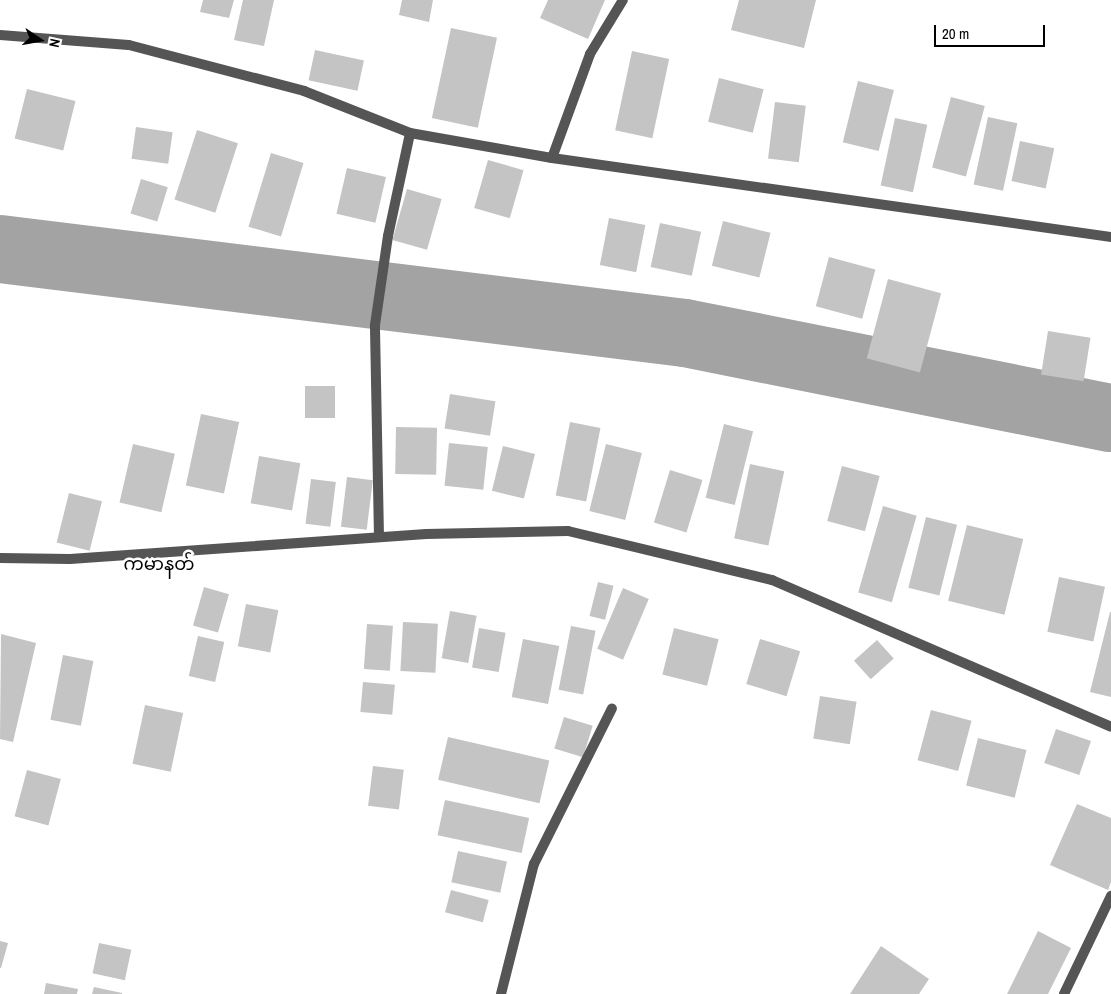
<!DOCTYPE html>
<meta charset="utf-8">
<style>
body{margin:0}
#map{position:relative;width:1111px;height:994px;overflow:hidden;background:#fff;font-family:"Archivo Narrow","Noto Sans Myanmar",sans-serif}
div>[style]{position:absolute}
.river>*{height:68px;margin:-34px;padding:0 34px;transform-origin:34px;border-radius:34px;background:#a3a3a3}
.building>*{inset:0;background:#c4c4c4;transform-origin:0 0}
.minor>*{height:10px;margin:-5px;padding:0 5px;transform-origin:5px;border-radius:5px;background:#555}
span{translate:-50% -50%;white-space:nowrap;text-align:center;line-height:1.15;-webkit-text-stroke:5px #fff;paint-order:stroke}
.quarter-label{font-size:18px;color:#000}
.north{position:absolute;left:15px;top:15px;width:50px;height:50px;-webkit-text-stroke:4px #fff;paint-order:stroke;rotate:102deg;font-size:14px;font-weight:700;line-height:20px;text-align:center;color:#000}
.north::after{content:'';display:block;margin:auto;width:18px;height:22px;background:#000;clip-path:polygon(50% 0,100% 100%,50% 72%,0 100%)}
.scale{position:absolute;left:934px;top:25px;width:111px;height:22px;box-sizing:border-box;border:2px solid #000;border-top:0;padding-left:6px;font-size:15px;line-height:18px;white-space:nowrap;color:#000;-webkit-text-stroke:4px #fff;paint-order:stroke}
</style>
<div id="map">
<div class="river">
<div style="left:0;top:249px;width:690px;rotate:6.99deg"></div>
<div style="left:685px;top:333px;width:434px;rotate:11.3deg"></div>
</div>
<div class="building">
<div style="clip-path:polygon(203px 0,234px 0,229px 18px,200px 12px)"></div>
<div style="clip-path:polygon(243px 0,274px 0,264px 46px,234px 40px)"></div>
<div style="clip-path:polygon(402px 0,433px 0,429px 22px,399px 15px)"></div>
<div style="clip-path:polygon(548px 0,605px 0,588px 39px,540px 18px)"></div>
<div style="clip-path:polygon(739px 0,816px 0,804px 48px,731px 30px)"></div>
<div style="left:451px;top:28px;width:47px;height:92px;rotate:12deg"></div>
<div style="left:315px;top:50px;width:50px;height:31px;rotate:12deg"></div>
<div style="left:632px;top:51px;width:38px;height:81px;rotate:12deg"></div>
<div style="left:719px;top:78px;width:46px;height:45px;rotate:14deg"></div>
<div style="left:858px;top:81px;width:37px;height:63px;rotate:14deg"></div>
<div style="left:27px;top:89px;width:50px;height:51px;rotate:14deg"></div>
<div style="left:951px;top:97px;width:35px;height:73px;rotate:15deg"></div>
<div style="left:775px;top:102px;width:31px;height:57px;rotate:7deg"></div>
<div style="left:988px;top:117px;width:30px;height:69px;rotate:12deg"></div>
<div style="left:895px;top:118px;width:33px;height:69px;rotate:12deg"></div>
<div style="left:136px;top:127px;width:37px;height:32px;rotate:8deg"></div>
<div style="left:197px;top:130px;width:43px;height:73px;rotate:18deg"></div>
<div style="left:1020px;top:141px;width:35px;height:41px;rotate:12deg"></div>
<div style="left:271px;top:153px;width:34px;height:77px;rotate:17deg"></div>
<div style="left:488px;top:160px;width:37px;height:50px;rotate:16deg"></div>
<div style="left:347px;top:168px;width:40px;height:47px;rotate:13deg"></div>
<div style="left:141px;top:179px;width:28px;height:36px;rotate:17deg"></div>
<div style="left:407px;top:189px;width:36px;height:53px;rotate:16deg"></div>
<div style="left:609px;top:218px;width:37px;height:48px;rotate:11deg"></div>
<div style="left:723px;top:221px;width:49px;height:46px;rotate:14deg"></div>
<div style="left:660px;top:223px;width:42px;height:45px;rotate:12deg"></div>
<div style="left:829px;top:257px;width:48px;height:51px;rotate:15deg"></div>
<div style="left:888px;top:279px;width:55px;height:82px;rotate:15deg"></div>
<div style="left:1048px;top:331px;width:43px;height:44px;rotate:9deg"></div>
<div style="left:305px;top:386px;width:30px;height:32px"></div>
<div style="left:450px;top:394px;width:46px;height:35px;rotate:9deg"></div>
<div style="left:201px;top:414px;width:39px;height:73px;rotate:12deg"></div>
<div style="left:570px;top:422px;width:31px;height:75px;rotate:11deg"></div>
<div style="left:724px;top:424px;width:30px;height:76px;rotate:14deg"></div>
<div style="left:396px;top:427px;width:41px;height:47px;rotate:1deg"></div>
<div style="left:449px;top:443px;width:39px;height:43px;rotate:6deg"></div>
<div style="left:133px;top:444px;width:43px;height:60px;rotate:13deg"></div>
<div style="left:606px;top:444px;width:37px;height:69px;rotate:14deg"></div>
<div style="left:503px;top:446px;width:33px;height:46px;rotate:14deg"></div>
<div style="left:259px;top:456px;width:42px;height:48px;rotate:10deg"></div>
<div style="left:750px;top:464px;width:35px;height:76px;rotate:12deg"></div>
<div style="left:842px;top:466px;width:39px;height:57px;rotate:15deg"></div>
<div style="left:670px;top:470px;width:34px;height:55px;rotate:17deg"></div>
<div style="left:347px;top:477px;width:26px;height:50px;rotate:7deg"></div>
<div style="left:311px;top:479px;width:25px;height:45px;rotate:7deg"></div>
<div style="left:69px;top:493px;width:34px;height:51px;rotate:14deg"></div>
<div style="left:883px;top:506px;width:35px;height:90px;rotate:16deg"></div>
<div style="left:926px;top:517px;width:32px;height:73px;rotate:14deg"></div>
<div style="left:967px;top:525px;width:58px;height:78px;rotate:14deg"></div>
<div style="left:1059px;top:577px;width:47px;height:56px;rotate:12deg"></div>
<div style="left:598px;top:582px;width:16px;height:35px;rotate:14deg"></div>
<div style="left:204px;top:587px;width:26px;height:40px;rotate:16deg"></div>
<div style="left:623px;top:588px;width:28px;height:66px;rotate:23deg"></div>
<div style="left:246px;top:604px;width:33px;height:43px;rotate:11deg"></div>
<div style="left:450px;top:611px;width:27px;height:48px;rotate:10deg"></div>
<div style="clip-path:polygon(1110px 612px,1111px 612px,1111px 697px,1090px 692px)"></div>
<div style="left:403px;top:622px;width:35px;height:49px;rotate:3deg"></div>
<div style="left:367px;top:624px;width:26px;height:45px;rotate:4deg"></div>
<div style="left:571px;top:626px;width:25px;height:65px;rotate:11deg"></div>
<div style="left:479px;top:628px;width:27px;height:40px;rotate:10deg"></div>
<div style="left:674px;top:628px;width:46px;height:48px;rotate:14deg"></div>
<div style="clip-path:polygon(1px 634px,36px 643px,13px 742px,0 739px)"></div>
<div style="left:198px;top:636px;width:27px;height:41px;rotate:13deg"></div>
<div style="left:523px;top:639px;width:37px;height:59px;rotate:11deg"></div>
<div style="left:760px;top:639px;width:42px;height:47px;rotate:17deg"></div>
<div style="left:877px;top:640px;width:25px;height:31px;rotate:48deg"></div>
<div style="left:63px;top:655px;width:31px;height:66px;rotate:11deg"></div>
<div style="left:363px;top:682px;width:32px;height:30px;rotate:5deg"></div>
<div style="left:820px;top:696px;width:37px;height:43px;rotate:9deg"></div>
<div style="left:145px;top:705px;width:39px;height:60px;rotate:12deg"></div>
<div style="left:931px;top:710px;width:42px;height:52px;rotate:15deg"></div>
<div style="left:564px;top:717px;width:30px;height:33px;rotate:17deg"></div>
<div style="left:1056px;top:729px;width:37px;height:36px;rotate:19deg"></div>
<div style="left:448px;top:737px;width:104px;height:44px;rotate:13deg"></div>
<div style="left:978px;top:738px;width:50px;height:49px;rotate:14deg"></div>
<div style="left:373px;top:766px;width:31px;height:40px;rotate:7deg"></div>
<div style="left:27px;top:770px;width:35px;height:48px;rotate:15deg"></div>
<div style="left:445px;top:800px;width:86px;height:36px;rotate:12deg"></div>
<div style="clip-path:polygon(1077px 804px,1111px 818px,1111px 882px,1108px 890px,1050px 865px)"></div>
<div style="left:458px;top:851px;width:50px;height:32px;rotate:12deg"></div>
<div style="left:451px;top:890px;width:39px;height:23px;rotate:15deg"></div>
<div style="clip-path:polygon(1038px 931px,1071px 948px,1048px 994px,1007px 994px)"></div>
<div style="clip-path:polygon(0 941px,8px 943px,1px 968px,0 968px)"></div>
<div style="left:99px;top:943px;width:33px;height:31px;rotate:12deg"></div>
<div style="clip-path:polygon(881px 946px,929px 979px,919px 994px,850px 994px)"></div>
<div style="clip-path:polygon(46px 983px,78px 989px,77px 994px,44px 994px)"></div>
<div style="clip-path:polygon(94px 987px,122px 993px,122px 994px,92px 994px)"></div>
</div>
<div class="minor">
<div style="left:0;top:35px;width:129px;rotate:4.4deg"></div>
<div style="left:129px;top:45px;width:181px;rotate:14.7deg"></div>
<div style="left:304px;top:91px;width:114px;rotate:21.6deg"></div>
<div style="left:410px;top:133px;width:144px;rotate:10deg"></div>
<div style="left:552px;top:158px;width:565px;rotate:8.04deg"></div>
<div style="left:552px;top:158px;width:111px;rotate:-69.9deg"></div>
<div style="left:590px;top:54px;width:63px;rotate:-58.6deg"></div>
<div style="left:379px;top:537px;width:212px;rotate:-91.1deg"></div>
<div style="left:375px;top:325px;width:90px;rotate:-81.7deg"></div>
<div style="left:388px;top:236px;width:105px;rotate:-77.9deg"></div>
<div style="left:0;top:558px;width:70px;rotate:0.8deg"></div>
<div style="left:70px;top:559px;width:357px;rotate:-4deg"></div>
<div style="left:426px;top:534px;width:142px;rotate:-1.2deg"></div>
<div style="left:568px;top:531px;width:210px;rotate:13.5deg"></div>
<div style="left:772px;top:580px;width:369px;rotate:23.4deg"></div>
<div style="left:501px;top:994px;width:134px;rotate:-75.8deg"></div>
<div style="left:534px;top:864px;width:174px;rotate:-63.4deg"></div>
<div style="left:1064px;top:994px;width:109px;rotate:-64.4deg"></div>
</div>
<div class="quarter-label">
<span style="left:159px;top:564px">ကမာနတ်</span>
</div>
<div class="north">N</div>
<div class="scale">20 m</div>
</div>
